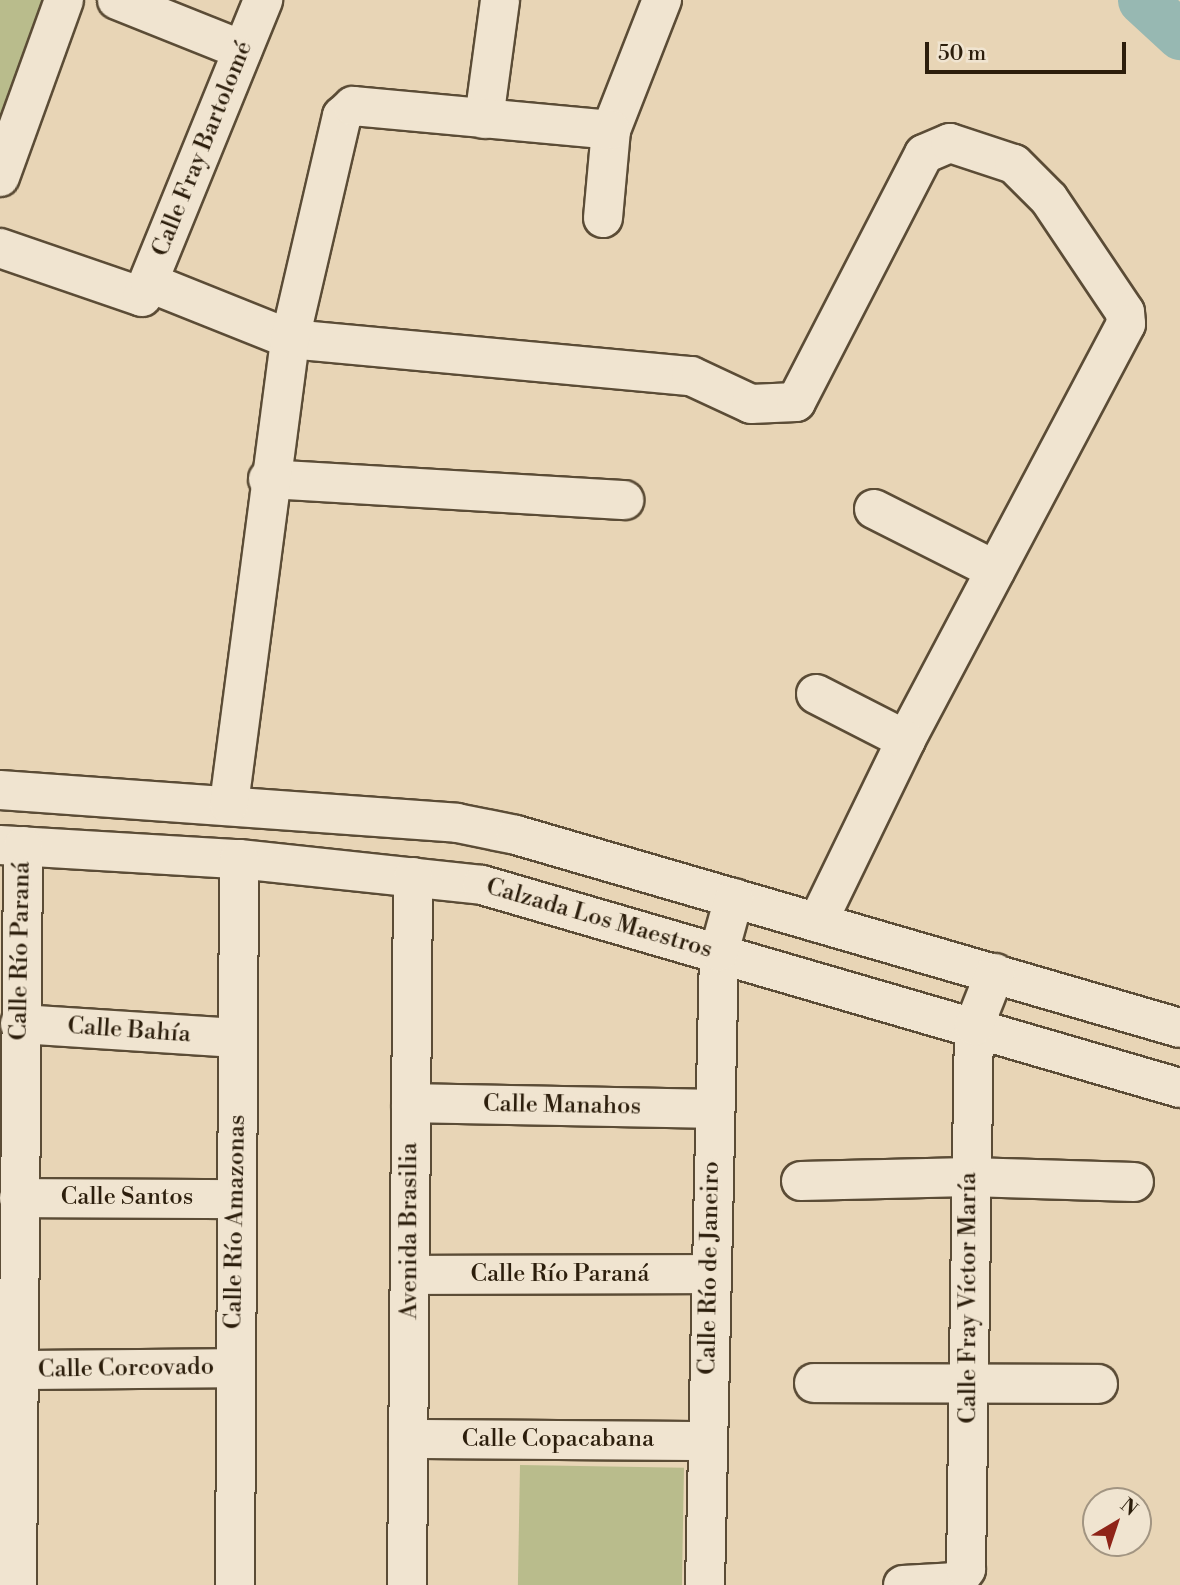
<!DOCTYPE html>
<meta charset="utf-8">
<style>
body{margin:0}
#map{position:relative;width:1180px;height:1585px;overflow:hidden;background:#e8d5b6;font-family:"Libre Bodoni",serif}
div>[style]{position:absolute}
.green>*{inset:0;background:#b9bc8c;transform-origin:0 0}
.river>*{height:49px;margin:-24.5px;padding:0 24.5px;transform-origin:24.5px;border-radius:24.5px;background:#97b8b2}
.roads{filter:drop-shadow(2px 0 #5b4c36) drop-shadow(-2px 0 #5b4c36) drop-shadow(0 2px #5b4c36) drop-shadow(0 -2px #5b4c36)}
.minor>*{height:38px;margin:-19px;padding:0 19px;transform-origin:19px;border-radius:19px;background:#f0e4d0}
span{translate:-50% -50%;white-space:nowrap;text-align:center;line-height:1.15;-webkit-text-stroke:6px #f0e4d0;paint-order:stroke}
.street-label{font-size:24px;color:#2c1e0c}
.north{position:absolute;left:1082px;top:1487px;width:70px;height:70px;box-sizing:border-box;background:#f0e4d0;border:2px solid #a29582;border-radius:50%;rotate:39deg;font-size:19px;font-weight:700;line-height:28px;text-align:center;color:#2c1e0c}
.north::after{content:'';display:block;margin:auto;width:24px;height:32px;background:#8f2418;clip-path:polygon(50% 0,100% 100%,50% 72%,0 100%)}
.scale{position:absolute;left:925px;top:42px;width:201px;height:32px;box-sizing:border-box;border:4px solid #2c1e0c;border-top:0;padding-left:9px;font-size:21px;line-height:24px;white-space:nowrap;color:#2c1e0c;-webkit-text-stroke:5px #f0e4d0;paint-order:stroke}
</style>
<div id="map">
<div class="green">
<div style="clip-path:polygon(0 0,47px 0,0 124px)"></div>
<div style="left:520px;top:1465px;width:164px;height:120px;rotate:1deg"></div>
</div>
<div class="river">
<div style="left:1142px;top:0;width:52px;rotate:42.6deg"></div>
</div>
<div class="roads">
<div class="minor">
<div style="left:117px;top:0;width:135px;rotate:21.8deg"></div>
<div style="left:484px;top:119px;width:120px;rotate:-82.3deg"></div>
<div style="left:0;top:177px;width:188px;rotate:-70.1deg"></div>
<div style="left:603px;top:218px;width:88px;rotate:-84.8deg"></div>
<div style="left:611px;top:130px;width:140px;rotate:-68.6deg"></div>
<div style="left:0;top:248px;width:150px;rotate:19deg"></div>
<div style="left:142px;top:297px;width:321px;rotate:-67.8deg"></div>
<div style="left:150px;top:283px;width:151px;rotate:21.8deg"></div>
<div style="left:290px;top:339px;width:403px;rotate:5.3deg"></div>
<div style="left:691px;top:376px;width:66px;rotate:25deg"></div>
<div style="left:751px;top:404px;width:45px;rotate:-2.5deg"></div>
<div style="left:796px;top:402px;width:279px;rotate:-62.7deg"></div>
<div style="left:924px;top:154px;width:28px;rotate:-23deg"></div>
<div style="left:950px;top:143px;width:67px;rotate:18.2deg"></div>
<div style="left:1014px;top:164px;width:49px;rotate:45deg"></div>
<div style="left:1049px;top:199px;width:136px;rotate:56.1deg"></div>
<div style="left:1125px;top:312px;width:12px;rotate:85deg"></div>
<div style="left:1126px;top:324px;width:471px;rotate:117.9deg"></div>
<div style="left:906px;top:740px;width:203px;rotate:115.9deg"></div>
<div style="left:268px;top:479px;width:357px;rotate:3.4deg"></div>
<div style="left:874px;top:509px;width:136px;rotate:26.8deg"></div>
<div style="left:816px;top:694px;width:101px;rotate:27.1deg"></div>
<div style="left:0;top:790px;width:458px;rotate:4.1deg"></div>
<div style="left:457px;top:823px;width:60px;rotate:11.5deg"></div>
<div style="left:516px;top:835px;width:691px;rotate:16.21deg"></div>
<div style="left:229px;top:804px;width:469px;rotate:-82.5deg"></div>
<div style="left:290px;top:339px;width:229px;rotate:-76.9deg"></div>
<div style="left:342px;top:116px;width:15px;rotate:-42deg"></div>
<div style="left:353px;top:106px;width:259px;rotate:5.3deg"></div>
<div style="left:0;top:845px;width:239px;rotate:3.4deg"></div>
<div style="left:239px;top:859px;width:244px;rotate:6.1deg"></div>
<div style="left:482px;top:885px;width:727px;rotate:16.22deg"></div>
<div style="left:20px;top:1024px;width:217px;rotate:3.7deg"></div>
<div style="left:411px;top:1103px;width:302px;rotate:1.1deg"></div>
<div style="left:801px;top:1181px;width:168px;rotate:-1.4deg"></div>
<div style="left:969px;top:1177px;width:165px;rotate:1.7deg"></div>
<div style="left:19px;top:1198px;width:217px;rotate:0.3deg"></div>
<div style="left:410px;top:1275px;width:300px;rotate:-0.2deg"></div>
<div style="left:17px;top:1370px;width:217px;rotate:-0.5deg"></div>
<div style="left:814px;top:1383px;width:284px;rotate:0.2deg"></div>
<div style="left:408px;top:1439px;width:300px;rotate:0.4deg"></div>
<div style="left:17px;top:1585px;width:739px;rotate:-89.53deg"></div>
<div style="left:235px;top:1585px;width:726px;rotate:-89.68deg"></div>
<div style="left:407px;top:1585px;width:708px;rotate:-89.51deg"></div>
<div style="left:705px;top:1585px;width:633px;rotate:-88.73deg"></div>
<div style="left:719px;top:952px;width:56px;rotate:-74.5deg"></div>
<div style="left:903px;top:1585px;width:54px;rotate:-3.2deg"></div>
<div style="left:957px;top:1582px;width:16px;rotate:-55deg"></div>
<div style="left:966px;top:1569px;width:543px;rotate:-89.16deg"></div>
<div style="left:974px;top:1026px;width:57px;rotate:-68.4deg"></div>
</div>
</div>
<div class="street-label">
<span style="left:203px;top:149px;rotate:-68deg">Calle Fray Bartolomé</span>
<span style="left:599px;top:919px;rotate:16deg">Calzada Los Maestros</span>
<span style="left:21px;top:951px;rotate:-89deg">Calle Río Paraná</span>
<span style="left:129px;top:1031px;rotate:4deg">Calle Bahía</span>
<span style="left:562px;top:1106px;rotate:1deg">Calle Manahos</span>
<span style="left:127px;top:1198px">Calle Santos</span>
<span style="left:236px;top:1222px;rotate:-89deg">Calle Río Amazonas</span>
<span style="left:410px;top:1231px;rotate:-90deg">Avenida Brasilia</span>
<span style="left:710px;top:1268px;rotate:-89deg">Calle Río de Janeiro</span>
<span style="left:560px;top:1275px">Calle Río Paraná</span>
<span style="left:969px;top:1298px;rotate:-90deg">Calle Fray Víctor María</span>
<span style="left:126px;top:1369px;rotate:-1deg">Calle Corcovado</span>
<span style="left:558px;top:1440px">Calle Copacabana</span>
</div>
<div class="north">N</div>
<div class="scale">50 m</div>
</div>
